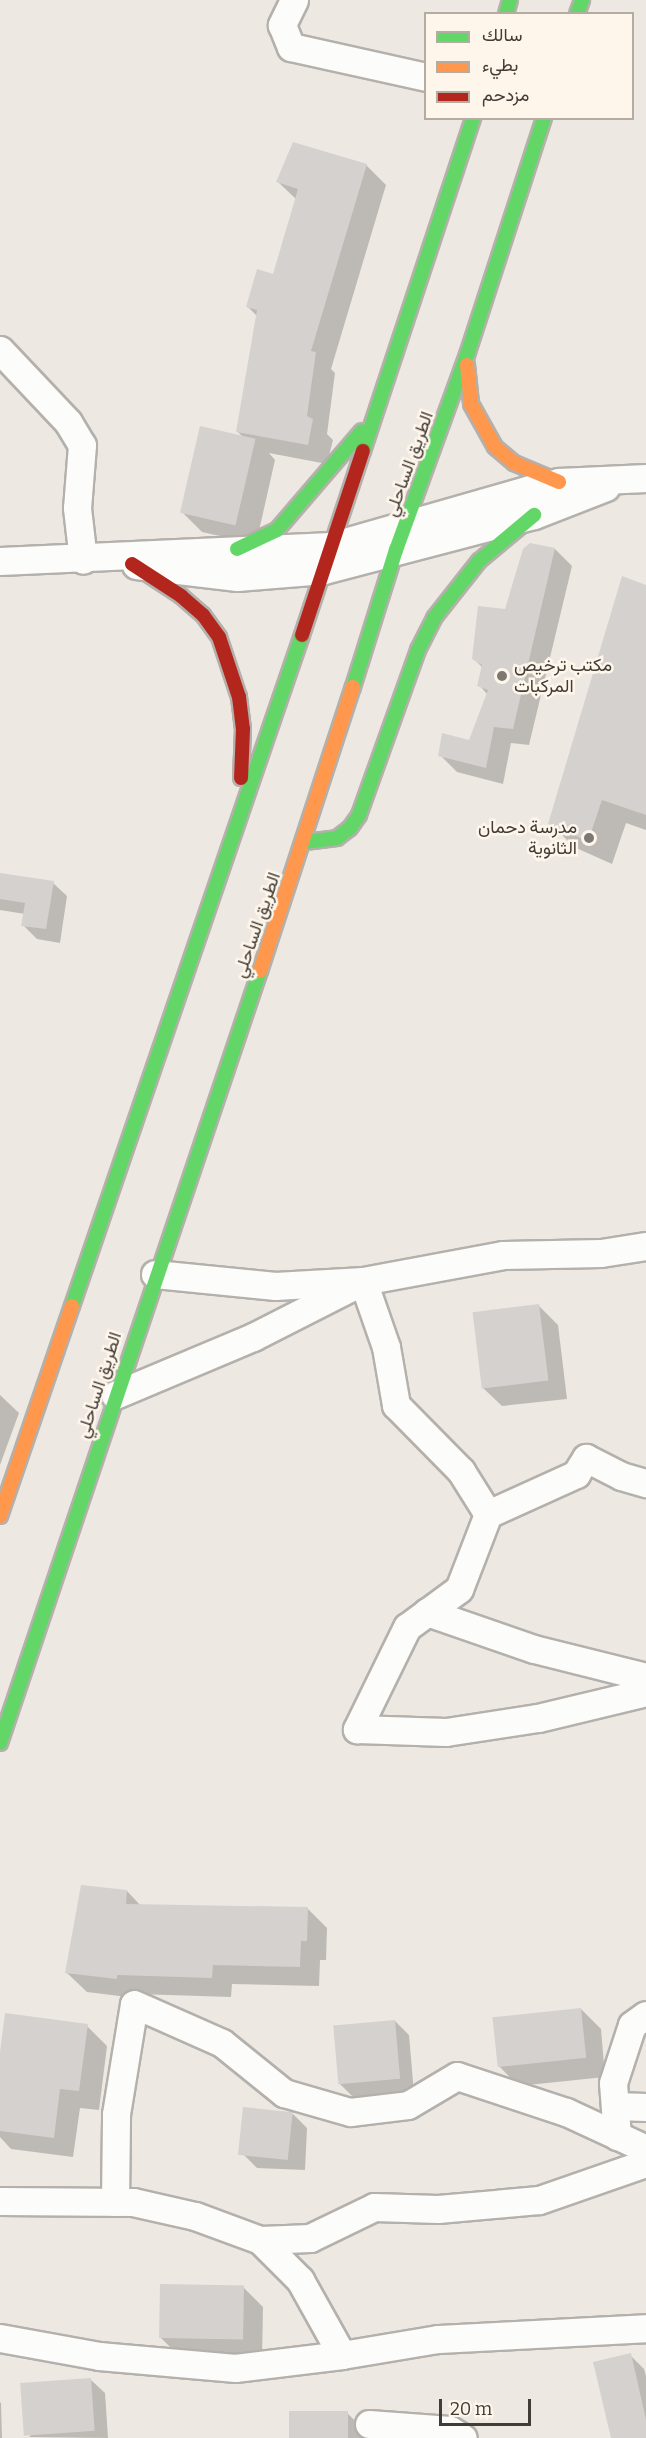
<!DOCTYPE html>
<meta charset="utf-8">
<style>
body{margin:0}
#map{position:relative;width:646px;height:2438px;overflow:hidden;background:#ede8e1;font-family:Bitter,Vazirmatn,serif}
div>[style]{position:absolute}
.shadow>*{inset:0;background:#0003}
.building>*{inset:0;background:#d5d1cf;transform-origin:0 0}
.roads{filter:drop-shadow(2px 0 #b4b0ab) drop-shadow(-2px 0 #b4b0ab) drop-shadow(0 2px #b4b0ab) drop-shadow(0 -2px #b4b0ab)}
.street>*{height:27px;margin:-13.5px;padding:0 13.5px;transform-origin:13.5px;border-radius:13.5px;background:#fcfcfa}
.fast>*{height:14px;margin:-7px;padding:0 7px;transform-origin:7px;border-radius:7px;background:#63d668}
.slow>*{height:14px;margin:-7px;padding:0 7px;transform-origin:7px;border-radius:7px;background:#ff974d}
.jam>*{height:14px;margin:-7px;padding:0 7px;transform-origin:7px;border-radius:7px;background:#b3261e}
.dots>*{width:16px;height:16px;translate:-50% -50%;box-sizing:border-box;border:3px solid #fff6eb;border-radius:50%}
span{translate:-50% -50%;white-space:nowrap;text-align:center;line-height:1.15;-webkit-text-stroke:5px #fff6eb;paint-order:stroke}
.street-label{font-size:18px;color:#403c36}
.poi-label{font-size:18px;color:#403c36}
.left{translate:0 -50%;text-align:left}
.right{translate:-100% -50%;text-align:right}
.legend{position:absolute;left:424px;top:12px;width:210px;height:108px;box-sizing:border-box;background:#fff6eb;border:2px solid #b3aca3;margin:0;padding:8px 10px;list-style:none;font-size:18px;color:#403c36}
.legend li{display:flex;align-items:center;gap:12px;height:30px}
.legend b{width:30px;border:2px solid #b3aca3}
.scale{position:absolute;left:439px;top:2399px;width:92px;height:27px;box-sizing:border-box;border:3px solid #403c36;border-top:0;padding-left:8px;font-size:18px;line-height:21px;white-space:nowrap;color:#403c36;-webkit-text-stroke:4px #fff6eb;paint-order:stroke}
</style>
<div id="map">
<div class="shadow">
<div style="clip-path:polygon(366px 165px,386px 185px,331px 369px,335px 373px,327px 434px,333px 440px,327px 464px,269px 453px,275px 460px,256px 544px,202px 532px,182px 512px,243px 437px,237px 431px,258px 317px,247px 306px,274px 276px,297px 200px,278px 182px)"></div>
<div style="clip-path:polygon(530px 545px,555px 549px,572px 566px,529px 745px,511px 743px,503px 784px,457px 772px,440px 755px,470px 742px,488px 695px,479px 685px,483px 668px,473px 658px,506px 611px)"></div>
<div style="clip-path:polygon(646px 587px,646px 830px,626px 823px,612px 864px,574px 847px,550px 823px)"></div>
<div style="clip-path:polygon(0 874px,53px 883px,67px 896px,60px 943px,37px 939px,23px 925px,25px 914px,0 910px)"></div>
<div style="clip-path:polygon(538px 1305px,558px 1325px,567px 1399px,502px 1406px,482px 1387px)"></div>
<div style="clip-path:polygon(0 1395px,19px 1413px,0 1465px)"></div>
<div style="clip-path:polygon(127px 1891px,141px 1906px,307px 1908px,327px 1928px,326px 1960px,320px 1960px,319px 1986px,232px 1984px,231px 1997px,137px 1994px,136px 1998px,87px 1992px,67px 1973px)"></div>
<div style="clip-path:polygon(581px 2009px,601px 2029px,605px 2077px,518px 2086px,499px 2066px)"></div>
<div style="clip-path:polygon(395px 2021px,409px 2035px,414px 2093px,354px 2098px,340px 2084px)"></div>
<div style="clip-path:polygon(87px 2026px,107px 2046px,99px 2110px,80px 2108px,73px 2157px,11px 2149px,0 2137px,0 2064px)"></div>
<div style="clip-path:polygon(293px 2114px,307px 2128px,305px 2170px,257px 2168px,243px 2154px)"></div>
<div style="clip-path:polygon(243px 2287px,263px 2307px,262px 2359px,180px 2357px,160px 2337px)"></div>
<div style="clip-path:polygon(630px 2355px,644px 2369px,646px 2376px,646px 2438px,612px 2438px)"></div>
<div style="clip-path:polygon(91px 2380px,105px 2393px,108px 2438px,29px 2437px)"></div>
<div style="clip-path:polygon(0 2402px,1px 2403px,2px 2438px,0 2438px)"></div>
<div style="clip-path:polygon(347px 2413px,367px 2432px,367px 2438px,290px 2438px)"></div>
</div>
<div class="building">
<div style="clip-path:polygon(293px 142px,367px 164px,311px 351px,316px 352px,307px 416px,313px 419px,308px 445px,236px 432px,257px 310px,246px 307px,257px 269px,273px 274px,298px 189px,276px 182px)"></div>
<div style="left:200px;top:426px;width:57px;height:89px;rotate:13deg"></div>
<div style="clip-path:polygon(530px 543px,555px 548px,513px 729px,494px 727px,486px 768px,438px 756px,442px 733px,469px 740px,488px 690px,477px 686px,482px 665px,472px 659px,478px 606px,505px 609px,523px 549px)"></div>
<div style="clip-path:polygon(622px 576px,646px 585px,646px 815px,602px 800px,588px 841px,548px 824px)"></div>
<div style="clip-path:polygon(0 873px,54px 881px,46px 929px,21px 926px,25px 903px,0 899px)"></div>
<div style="left:539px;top:1304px;width:77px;height:67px;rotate:83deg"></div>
<div style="clip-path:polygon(81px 1885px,127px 1890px,126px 1904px,308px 1907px,307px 1941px,301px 1941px,300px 1967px,213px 1965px,212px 1978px,117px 1975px,117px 1979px,65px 1973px)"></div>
<div style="left:581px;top:2008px;width:50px;height:89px;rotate:84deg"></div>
<div style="clip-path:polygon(5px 2013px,88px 2024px,79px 2091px,60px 2089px,54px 2138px,0 2131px,0 2052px)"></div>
<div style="left:395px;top:2020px;width:59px;height:62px;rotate:85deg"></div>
<div style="left:243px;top:2107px;width:50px;height:48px;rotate:6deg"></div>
<div style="left:160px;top:2284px;width:84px;height:54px;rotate:1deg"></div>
<div style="clip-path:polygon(631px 2353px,646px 2420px,646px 2438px,611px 2438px,593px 2362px)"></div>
<div style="left:91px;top:2378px;width:53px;height:71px;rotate:86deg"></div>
<div style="left:289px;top:2411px;width:59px;height:27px"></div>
</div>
<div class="roads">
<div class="street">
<div style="left:294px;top:0;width:28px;rotate:116deg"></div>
<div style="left:282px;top:25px;width:24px;rotate:68deg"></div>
<div style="left:291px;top:47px;width:138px;rotate:12.5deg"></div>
<div style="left:0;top:350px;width:99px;rotate:46.6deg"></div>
<div style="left:68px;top:422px;width:27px;rotate:59deg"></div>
<div style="left:82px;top:445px;width:63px;rotate:94.5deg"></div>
<div style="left:77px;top:508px;width:52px;rotate:83.4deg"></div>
<div style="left:0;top:561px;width:331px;rotate:-2.6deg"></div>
<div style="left:331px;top:546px;width:207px;rotate:-16deg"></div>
<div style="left:530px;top:489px;width:30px;rotate:-14deg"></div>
<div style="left:559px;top:482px;width:87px;rotate:-2.6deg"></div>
<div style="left:136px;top:565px;width:102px;rotate:6.8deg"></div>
<div style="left:237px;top:577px;width:87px;rotate:-4.6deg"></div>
<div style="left:324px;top:570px;width:217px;rotate:-14.7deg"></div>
<div style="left:534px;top:515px;width:77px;rotate:-21.3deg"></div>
<div style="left:155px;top:1274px;width:121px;rotate:5.7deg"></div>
<div style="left:275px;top:1286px;width:88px;rotate:-3.3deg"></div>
<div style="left:363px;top:1281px;width:142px;rotate:-10.5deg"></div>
<div style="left:503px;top:1255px;width:98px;rotate:-1.2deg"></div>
<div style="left:601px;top:1253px;width:46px;rotate:-8.8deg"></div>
<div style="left:115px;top:1395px;width:150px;rotate:-22.8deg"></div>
<div style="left:253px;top:1337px;width:123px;rotate:-27deg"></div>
<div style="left:363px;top:1281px;width:70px;rotate:70.8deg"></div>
<div style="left:386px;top:1347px;width:59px;rotate:80.2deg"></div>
<div style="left:396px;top:1405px;width:93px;rotate:45.4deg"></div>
<div style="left:461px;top:1471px;width:51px;rotate:57.9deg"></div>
<div style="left:488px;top:1514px;width:97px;rotate:-24.4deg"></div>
<div style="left:576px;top:1474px;width:19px;rotate:-58deg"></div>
<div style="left:586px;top:1458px;width:39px;rotate:27deg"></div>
<div style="left:621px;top:1476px;width:26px;rotate:16deg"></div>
<div style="left:488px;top:1514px;width:80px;rotate:111.1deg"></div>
<div style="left:459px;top:1589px;width:64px;rotate:143.8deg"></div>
<div style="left:407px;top:1627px;width:114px;rotate:116.1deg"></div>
<div style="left:357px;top:1729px;width:89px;rotate:1.9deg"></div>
<div style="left:446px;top:1732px;width:93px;rotate:-8.7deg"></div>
<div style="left:538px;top:1718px;width:111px;rotate:-13.5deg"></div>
<div style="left:427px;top:1612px;width:113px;rotate:19.1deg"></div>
<div style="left:534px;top:1649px;width:115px;rotate:14deg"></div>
<div style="left:615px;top:2106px;width:31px;rotate:2deg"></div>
<div style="left:617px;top:2136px;width:53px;rotate:-94.3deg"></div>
<div style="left:613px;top:2083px;width:61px;rotate:-71.9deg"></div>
<div style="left:632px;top:2025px;width:17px;rotate:-36deg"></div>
<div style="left:0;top:2201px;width:133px;rotate:0.4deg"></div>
<div style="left:133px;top:2202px;width:64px;rotate:12.7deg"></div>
<div style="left:195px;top:2216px;width:69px;rotate:20.3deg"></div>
<div style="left:260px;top:2240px;width:50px;rotate:-2.3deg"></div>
<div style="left:310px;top:2238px;width:71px;rotate:-25.8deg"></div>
<div style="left:374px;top:2207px;width:64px;rotate:1.8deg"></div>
<div style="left:438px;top:2209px;width:101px;rotate:-5.1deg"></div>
<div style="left:539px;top:2200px;width:113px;rotate:-19.1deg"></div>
<div style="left:115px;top:2202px;width:88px;rotate:-89.3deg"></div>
<div style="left:116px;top:2114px;width:111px;rotate:-80.7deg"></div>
<div style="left:134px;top:2004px;width:96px;rotate:23.9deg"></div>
<div style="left:222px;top:2043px;width:80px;rotate:38.9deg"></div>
<div style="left:284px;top:2093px;width:69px;rotate:16.1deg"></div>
<div style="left:350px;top:2112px;width:58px;rotate:-6.9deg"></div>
<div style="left:408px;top:2105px;width:57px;rotate:-30.6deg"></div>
<div style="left:457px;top:2076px;width:115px;rotate:18.3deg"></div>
<div style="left:566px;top:2112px;width:88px;rotate:24.8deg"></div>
<div style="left:260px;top:2240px;width:57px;rotate:45deg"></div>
<div style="left:300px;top:2280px;width:86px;rotate:60.8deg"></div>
<div style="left:342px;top:2355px;width:97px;rotate:-9.5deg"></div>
<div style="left:438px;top:2339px;width:208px;rotate:-3deg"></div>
<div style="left:0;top:2338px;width:101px;rotate:10.3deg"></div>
<div style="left:99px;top:2356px;width:137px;rotate:5deg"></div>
<div style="left:235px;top:2368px;width:108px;rotate:-6.9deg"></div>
<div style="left:369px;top:2424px;width:81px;rotate:4.2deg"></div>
<div style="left:450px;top:2430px;width:15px;rotate:32deg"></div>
</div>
<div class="fast">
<div style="left:506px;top:14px;width:15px;rotate:-74deg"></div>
<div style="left:577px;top:14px;width:15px;rotate:-70deg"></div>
<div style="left:363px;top:451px;width:351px;rotate:-71.7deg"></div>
<div style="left:237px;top:549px;width:44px;rotate:-25.4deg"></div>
<div style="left:277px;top:530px;width:130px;rotate:-49.4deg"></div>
<div style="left:353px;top:687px;width:144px;rotate:-72.6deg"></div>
<div style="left:396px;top:550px;width:208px;rotate:-70deg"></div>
<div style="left:467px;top:355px;width:249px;rotate:-72deg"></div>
<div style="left:305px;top:842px;width:32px;rotate:-7deg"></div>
<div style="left:337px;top:838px;width:16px;rotate:-38deg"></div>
<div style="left:350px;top:828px;width:16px;rotate:-55deg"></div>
<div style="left:359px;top:815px;width:175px;rotate:-70.3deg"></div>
<div style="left:418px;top:650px;width:36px;rotate:-63deg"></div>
<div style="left:434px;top:618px;width:73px;rotate:-51.7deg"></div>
<div style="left:479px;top:561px;width:72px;rotate:-39.9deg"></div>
<div style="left:72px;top:1306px;width:709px;rotate:-71.08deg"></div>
<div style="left:0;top:1743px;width:815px;rotate:-71.39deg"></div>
</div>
<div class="slow">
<div style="left:467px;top:365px;width:39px;rotate:84deg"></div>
<div style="left:471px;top:404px;width:49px;rotate:60.8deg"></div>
<div style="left:495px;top:447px;width:25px;rotate:40deg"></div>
<div style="left:514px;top:463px;width:49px;rotate:22.9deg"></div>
<div style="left:260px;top:971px;width:299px;rotate:-71.9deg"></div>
<div style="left:0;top:1516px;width:222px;rotate:-71.1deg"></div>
</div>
<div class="jam">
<div style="left:132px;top:564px;width:59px;rotate:33.1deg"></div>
<div style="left:181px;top:596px;width:29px;rotate:41deg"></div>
<div style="left:203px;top:615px;width:27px;rotate:54deg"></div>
<div style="left:219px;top:637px;width:63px;rotate:71.6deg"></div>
<div style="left:239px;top:697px;width:32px;rotate:83deg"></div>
<div style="left:243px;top:729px;width:49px;rotate:92.3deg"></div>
<div style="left:302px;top:635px;width:194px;rotate:-71.7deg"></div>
</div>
</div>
<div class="dots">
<div style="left:502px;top:676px;background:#7d7872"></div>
<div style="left:589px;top:838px;background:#7d7872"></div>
</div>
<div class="street-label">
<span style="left:409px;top:464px;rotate:-70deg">الطريق الساحلي</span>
<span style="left:257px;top:925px;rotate:-71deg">الطريق الساحلي</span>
<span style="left:99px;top:1385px;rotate:-72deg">الطريق الساحلي</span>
</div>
<div class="poi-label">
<span class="left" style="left:514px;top:676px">مكتب ترخيص<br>المركبات</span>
<span class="right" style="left:577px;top:838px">مدرسة دحمان<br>الثانوية</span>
</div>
<ul class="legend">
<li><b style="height:8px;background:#63d668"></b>سالك</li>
<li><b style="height:8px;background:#ff974d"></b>بطيء</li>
<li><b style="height:8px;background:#b3261e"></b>مزدحم</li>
</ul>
<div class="scale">20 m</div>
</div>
